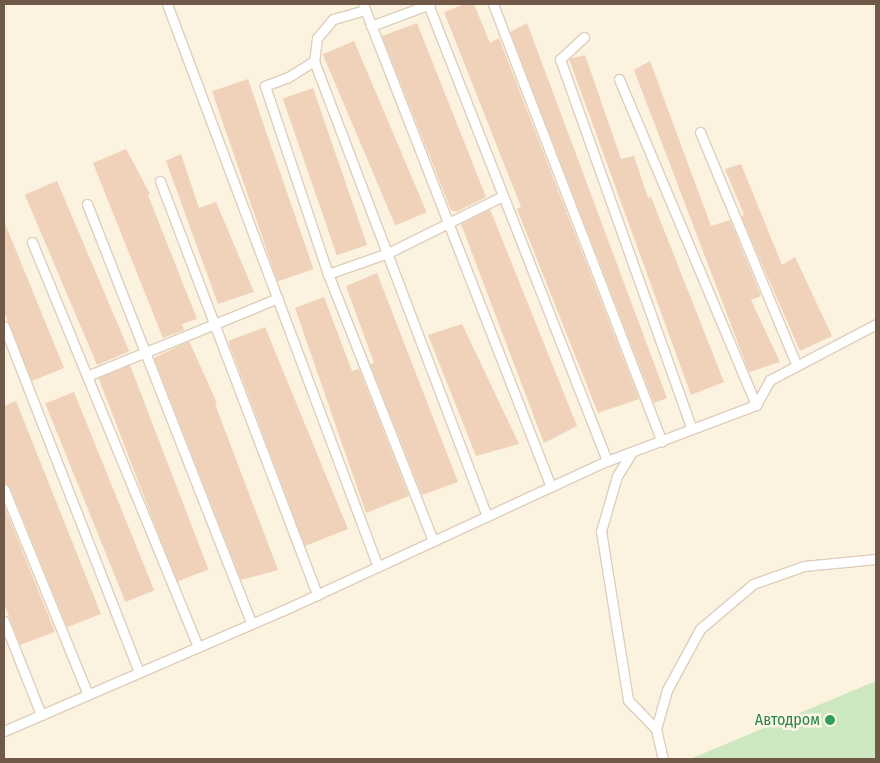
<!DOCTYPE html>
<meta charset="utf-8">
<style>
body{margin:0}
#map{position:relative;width:880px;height:763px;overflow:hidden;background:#fbf2e0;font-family:"Fira Sans Condensed",sans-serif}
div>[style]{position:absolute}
.green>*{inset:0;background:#cde7c0}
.building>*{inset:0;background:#efd2b9;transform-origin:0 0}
.roads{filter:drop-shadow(1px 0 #decebc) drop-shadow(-1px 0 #decebc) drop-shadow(0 1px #decebc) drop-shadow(0 -1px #decebc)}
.service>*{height:9px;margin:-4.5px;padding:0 4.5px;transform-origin:4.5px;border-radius:4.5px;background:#fff}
.dots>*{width:14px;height:14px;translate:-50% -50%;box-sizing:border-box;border:2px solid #fef6e5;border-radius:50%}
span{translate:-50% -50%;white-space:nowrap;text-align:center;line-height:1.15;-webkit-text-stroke:5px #fef6e5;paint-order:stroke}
.leisure-label{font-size:16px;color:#27864d}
.right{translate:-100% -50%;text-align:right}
.frame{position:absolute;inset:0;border:5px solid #705949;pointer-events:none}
</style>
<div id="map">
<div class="green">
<div style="clip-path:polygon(876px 681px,876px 759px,690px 759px)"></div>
</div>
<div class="building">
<div style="clip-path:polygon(465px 4px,474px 4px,490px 43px,499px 38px,639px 399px,598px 413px,517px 209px,521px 207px,444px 12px)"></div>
<div style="clip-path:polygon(417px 23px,486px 197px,456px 212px,451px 210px,382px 36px)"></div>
<div style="clip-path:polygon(527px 23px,667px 398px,654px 403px,510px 32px)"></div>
<div style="left:354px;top:41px;width:186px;height:34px;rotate:67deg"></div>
<div style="clip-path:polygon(585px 55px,621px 159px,634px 156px,648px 198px,651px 197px,724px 382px,691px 395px,569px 59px)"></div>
<div style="clip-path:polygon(650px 61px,711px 226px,730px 220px,761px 296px,751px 300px,780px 362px,749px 372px,634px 70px)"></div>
<div style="left:248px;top:79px;width:201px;height:38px;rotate:71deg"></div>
<div style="left:313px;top:88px;width:166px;height:32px;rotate:71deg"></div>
<div style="clip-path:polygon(126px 149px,150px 194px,148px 195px,197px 319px,182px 324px,184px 330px,163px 338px,93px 163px)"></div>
<div style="clip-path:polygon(181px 154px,199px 208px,216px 202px,254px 292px,218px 304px,166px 161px)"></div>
<div style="clip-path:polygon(741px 164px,782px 265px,795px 257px,832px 336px,800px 351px,741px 216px,744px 215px,725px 169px)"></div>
<div style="left:57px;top:181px;width:185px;height:35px;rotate:67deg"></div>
<div style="clip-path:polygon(490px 209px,577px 426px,544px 443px,461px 224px)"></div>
<div style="clip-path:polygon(4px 221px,64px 368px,32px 381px,4px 312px)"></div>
<div style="clip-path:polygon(377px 273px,458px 482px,422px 495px,370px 364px,374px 363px,346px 286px)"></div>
<div style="clip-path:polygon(324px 297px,352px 371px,359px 369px,409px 496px,366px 513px,295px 308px)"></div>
<div style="clip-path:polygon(462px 324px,519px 444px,476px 456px,428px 335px)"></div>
<div style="clip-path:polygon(265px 327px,348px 529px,305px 546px,228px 341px)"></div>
<div style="clip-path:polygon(189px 341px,217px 403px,215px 404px,278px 570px,241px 580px,154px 358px)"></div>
<div style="left:130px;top:365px;width:219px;height:34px;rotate:69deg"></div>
<div style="left:74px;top:392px;width:214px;height:31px;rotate:68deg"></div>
<div style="clip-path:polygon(16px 401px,101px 614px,70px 626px,67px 627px,10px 487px,4px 483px,4px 406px)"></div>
<div style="clip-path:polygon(4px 505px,55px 632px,20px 645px,4px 603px)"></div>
</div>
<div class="roads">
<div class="service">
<div style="left:167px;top:4px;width:601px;rotate:69.46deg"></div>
<div style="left:363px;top:4px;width:518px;rotate:68.73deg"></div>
<div style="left:428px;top:4px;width:491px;rotate:68.6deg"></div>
<div style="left:493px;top:4px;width:469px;rotate:68.9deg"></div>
<div style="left:365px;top:10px;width:33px;rotate:164deg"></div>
<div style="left:333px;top:19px;width:25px;rotate:130deg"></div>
<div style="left:317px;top:38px;width:23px;rotate:97deg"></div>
<div style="left:314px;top:61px;width:31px;rotate:148deg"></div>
<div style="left:288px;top:77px;width:25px;rotate:159deg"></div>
<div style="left:265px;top:86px;width:198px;rotate:71.5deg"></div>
<div style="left:328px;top:274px;width:287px;rotate:68.5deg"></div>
<div style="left:371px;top:26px;width:63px;rotate:-20.4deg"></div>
<div style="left:584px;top:37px;width:33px;rotate:137deg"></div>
<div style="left:560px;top:59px;width:393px;rotate:70.4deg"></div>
<div style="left:314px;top:61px;width:487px;rotate:69.2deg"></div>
<div style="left:619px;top:79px;width:354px;rotate:67.2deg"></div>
<div style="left:700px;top:132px;width:253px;rotate:67.5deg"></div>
<div style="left:160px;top:181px;width:443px;rotate:69.2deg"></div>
<div style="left:87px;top:204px;width:451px;rotate:68.6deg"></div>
<div style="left:32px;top:242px;width:438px;rotate:67.7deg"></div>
<div style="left:328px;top:274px;width:64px;rotate:-19.3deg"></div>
<div style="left:388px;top:253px;width:128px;rotate:-26.4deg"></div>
<div style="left:4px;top:326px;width:372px;rotate:68.7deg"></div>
<div style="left:87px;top:376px;width:206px;rotate:-22.2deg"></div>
<div style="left:632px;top:452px;width:28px;rotate:122deg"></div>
<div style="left:617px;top:476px;width:57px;rotate:106.2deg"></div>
<div style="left:601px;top:531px;width:171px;rotate:80.9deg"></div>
<div style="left:628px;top:700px;width:40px;rotate:46deg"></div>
<div style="left:656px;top:729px;width:31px;rotate:77deg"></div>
<div style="left:4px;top:489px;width:222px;rotate:67.8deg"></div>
<div style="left:4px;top:621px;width:101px;rotate:68.5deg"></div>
<div style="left:656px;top:729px;width:41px;rotate:-74.2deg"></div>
<div style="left:667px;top:690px;width:69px;rotate:-61.6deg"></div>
<div style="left:700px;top:629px;width:70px;rotate:-40.3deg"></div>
<div style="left:753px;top:584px;width:54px;rotate:-19.4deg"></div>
<div style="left:804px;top:566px;width:72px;rotate:-5.6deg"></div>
<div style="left:4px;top:731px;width:305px;rotate:-23.4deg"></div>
<div style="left:284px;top:610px;width:356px;rotate:-24.8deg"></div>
<div style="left:607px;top:461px;width:159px;rotate:-20.6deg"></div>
<div style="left:756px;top:405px;width:29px;rotate:-61deg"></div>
<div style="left:770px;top:380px;width:120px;rotate:-27.8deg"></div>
</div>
</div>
<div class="dots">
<div style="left:830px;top:720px;background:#2e9e5b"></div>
</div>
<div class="leisure-label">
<span class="right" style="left:820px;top:720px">Автодром</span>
</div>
<div class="frame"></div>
</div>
